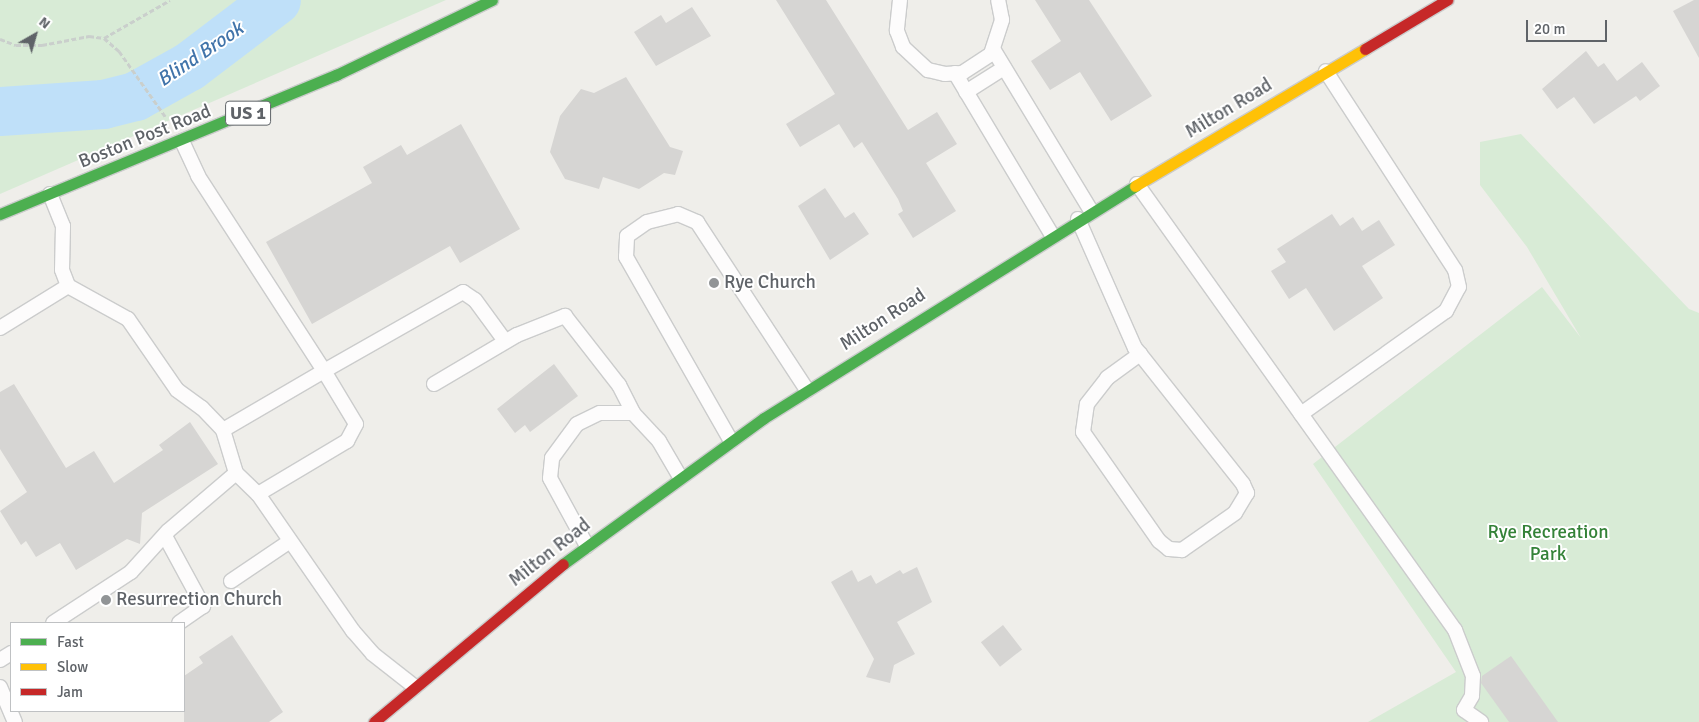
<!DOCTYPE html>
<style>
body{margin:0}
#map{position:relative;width:1699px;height:722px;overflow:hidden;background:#efeeea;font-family:Signika,sans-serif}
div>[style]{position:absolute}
.green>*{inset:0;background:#d8ebd6}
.river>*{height:49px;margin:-24.5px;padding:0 24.5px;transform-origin:24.5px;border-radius:24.5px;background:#bfe0f9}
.building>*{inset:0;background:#d6d5d3;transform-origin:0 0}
.path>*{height:3px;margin-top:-1.5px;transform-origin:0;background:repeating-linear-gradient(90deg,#cacfcc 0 5px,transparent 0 7.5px)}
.roads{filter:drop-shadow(1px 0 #cbcccc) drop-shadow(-1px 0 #cbcccc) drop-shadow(0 1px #cbcccc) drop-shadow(0 -1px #cbcccc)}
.lane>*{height:14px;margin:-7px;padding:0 7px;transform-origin:7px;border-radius:7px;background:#fdfcfc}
.fast>*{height:11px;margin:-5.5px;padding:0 5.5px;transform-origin:5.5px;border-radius:5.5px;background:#4caf50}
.slow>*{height:11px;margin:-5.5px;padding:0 5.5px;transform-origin:5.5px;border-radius:5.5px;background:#ffc107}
.jam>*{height:11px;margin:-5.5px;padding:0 5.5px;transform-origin:5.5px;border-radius:5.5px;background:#c62828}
.dots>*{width:14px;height:14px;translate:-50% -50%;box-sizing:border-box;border:2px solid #fff;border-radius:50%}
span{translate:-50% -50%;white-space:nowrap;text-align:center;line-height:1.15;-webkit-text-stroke:4px #fff;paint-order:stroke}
.shield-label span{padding:1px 4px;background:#fff;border:1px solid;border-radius:4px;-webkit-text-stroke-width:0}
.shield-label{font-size:18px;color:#5f6368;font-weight:700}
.street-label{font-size:19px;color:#5f6368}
.poi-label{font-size:19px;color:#5f6368}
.left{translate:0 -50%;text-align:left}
.park-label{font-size:19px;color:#348238}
.water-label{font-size:20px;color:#4174aa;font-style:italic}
.legend{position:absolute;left:10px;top:622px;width:175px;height:90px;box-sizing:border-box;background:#fff;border:1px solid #bfc1c3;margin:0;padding:6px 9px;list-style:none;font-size:15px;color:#5f6368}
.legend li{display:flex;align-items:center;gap:10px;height:25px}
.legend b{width:25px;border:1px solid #bfc1c3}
.north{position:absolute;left:10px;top:10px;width:50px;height:50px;-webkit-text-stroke:4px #fff;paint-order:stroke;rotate:38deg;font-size:14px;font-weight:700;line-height:20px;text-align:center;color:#5f6368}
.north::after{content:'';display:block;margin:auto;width:18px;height:22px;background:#5f6368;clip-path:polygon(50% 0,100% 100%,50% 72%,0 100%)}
.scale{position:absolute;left:1526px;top:20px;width:81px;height:22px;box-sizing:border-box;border:2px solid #5f6368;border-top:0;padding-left:6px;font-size:15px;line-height:18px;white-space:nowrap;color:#5f6368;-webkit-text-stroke:4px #fff;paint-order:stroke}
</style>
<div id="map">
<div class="green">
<div style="clip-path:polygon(0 0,446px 0,0 194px)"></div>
<div style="clip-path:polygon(1521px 134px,1689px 309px,1699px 313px,1699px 722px,1368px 722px,1456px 672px,1313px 464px,1542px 287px,1581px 338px,1527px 247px,1480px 185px,1480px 142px)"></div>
</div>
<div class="river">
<div style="left:0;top:111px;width:103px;rotate:-3.9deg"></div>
<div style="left:103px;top:104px;width:33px;rotate:-14deg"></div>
<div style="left:135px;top:96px;width:62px;rotate:-29.1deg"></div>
<div style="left:189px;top:66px;width:109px;rotate:-37.2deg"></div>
</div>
<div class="building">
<div style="clip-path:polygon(776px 0,826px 0,908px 130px,937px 112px,957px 144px,926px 163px,956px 211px,913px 238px,898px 214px,903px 211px,898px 199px,862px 142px,854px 148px,839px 124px,800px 147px,786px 124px,835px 94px)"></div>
<div style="clip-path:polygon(1035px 0,1089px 0,1152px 96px,1111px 121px,1080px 72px,1050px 90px,1031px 61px,1061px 41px)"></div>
<div style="clip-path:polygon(1694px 0,1699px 0,1699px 58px,1673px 11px)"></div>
<div style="clip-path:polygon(692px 7px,711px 36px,656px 66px,634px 32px,661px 15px,666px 23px)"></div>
<div style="clip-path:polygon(1586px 51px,1598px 67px,1604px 63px,1617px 81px,1642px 62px,1660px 86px,1640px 101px,1636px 96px,1594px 124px,1574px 97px,1557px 109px,1542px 89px)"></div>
<div style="clip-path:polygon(626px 77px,670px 147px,683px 151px,675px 175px,664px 173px,639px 189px,603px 177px,599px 189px,565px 179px,550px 152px,560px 116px,581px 89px,594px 93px)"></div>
<div style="clip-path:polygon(461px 124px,520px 229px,460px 263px,450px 246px,312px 324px,266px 242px,372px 183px,363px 167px,401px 145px,407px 155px)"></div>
<div style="clip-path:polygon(825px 188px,845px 218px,854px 212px,869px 234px,830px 260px,798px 206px)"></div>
<div style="clip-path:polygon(1332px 214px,1340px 226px,1353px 217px,1362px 231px,1379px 220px,1395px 245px,1362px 266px,1383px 298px,1334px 331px,1306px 288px,1289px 299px,1271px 271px,1286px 262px,1277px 249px)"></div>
<div style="clip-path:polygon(554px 364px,578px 396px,530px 432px,525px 425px,515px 433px,497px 409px)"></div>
<div style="clip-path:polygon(14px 384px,66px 468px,94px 451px,114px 483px,163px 450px,159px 445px,190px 422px,218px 464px,142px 513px,140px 544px,127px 539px,76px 570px,60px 543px,36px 557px,26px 541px,21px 545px,0 511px,27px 492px,0 449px,0 392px)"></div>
<div style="clip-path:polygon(917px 567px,932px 602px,897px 622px,915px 654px,894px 665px,890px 683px,866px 677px,874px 659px,831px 582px,852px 570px,858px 582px,871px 575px,876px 584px,900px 570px,903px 574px)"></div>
<div style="left:1003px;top:625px;width:31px;height:28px;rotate:52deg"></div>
<div style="clip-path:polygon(232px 635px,283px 712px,269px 722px,184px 722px,184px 676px,203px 663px,199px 657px)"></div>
<div style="clip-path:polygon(1511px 656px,1558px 722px,1509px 722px,1481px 683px,1482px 676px)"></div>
</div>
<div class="path">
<div style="left:104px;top:38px;width:76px;rotate:-29.9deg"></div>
<div style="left:0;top:39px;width:17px;rotate:21deg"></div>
<div style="left:16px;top:45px;width:26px"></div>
<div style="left:42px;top:45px;width:48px;rotate:-10.8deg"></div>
<div style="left:89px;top:36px;width:15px;rotate:8deg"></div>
<div style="left:104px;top:38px;width:20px;rotate:41deg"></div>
<div style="left:119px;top:51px;width:80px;rotate:54.7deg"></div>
</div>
<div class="roads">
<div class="lane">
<div style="left:900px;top:0;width:31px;rotate:96deg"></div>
<div style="left:897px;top:31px;width:17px;rotate:69deg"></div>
<div style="left:903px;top:47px;width:34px;rotate:43deg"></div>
<div style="left:928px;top:70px;width:17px;rotate:13deg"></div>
<div style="left:945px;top:74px;width:17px;rotate:-3deg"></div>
<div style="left:962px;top:73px;width:35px;rotate:-33deg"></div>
<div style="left:991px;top:54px;width:36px;rotate:-72deg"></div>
<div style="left:1002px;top:20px;width:20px;rotate:-101deg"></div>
<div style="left:993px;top:49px;width:189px;rotate:58.8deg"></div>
<div style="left:955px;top:73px;width:189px;rotate:59.1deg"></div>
<div style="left:966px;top:92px;width:45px;rotate:-32.3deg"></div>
<div style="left:182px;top:141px;width:38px;rotate:65deg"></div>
<div style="left:198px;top:176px;width:232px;rotate:57.1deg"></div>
<div style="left:324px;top:371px;width:117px;rotate:149.7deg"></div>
<div style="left:1137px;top:184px;width:548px;rotate:54.51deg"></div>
<div style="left:1455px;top:630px;width:49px;rotate:68.6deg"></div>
<div style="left:1473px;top:676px;width:20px;rotate:93deg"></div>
<div style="left:1472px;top:696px;width:16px;rotate:120deg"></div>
<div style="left:1464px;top:710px;width:21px;rotate:35deg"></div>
<div style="left:50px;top:194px;width:35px;rotate:68deg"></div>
<div style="left:63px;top:226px;width:44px;rotate:91.3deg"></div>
<div style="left:62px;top:270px;width:17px;rotate:69deg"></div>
<div style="left:68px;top:286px;width:68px;rotate:28.8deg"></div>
<div style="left:128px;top:319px;width:86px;rotate:55.4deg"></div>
<div style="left:177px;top:390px;width:31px;rotate:36deg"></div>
<div style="left:202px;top:408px;width:30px;rotate:46deg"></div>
<div style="left:223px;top:430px;width:45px;rotate:73.2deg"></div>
<div style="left:236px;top:473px;width:89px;rotate:139.5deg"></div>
<div style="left:168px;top:531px;width:55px;rotate:132.1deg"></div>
<div style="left:131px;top:572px;width:93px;rotate:146.8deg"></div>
<div style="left:1078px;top:219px;width:141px;rotate:66.2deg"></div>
<div style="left:1135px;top:348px;width:8px;rotate:50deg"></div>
<div style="left:1140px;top:354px;width:166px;rotate:51.6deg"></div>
<div style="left:1243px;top:484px;width:10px;rotate:66deg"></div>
<div style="left:1247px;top:493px;width:23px;rotate:121deg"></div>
<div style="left:1235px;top:513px;width:65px;rotate:145.1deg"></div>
<div style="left:1182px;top:550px;width:13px;rotate:-176deg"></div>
<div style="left:1169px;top:549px;width:13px;rotate:-141deg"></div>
<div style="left:1159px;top:541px;width:133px;rotate:-124.9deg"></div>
<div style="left:1083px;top:432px;width:28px;rotate:-82deg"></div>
<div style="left:1087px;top:404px;width:33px;rotate:-52deg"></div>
<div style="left:1107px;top:378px;width:41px;rotate:-36deg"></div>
<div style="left:0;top:328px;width:80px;rotate:-31.7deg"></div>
<div style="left:434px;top:384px;width:96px;rotate:-30.6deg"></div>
<div style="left:517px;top:335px;width:52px;rotate:-21.6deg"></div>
<div style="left:565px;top:316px;width:88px;rotate:52deg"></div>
<div style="left:619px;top:385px;width:31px;rotate:63deg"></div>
<div style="left:1301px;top:414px;width:178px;rotate:-35.4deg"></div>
<div style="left:1446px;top:311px;width:27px;rotate:-62deg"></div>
<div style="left:1459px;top:287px;width:17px;rotate:-103deg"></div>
<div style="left:1455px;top:270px;width:237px;rotate:-123deg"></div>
<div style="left:731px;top:441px;width:212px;rotate:-119.7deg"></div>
<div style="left:626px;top:257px;width:21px;rotate:-87deg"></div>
<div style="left:627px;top:236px;width:24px;rotate:-35deg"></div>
<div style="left:647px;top:222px;width:32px;rotate:-14deg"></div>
<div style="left:678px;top:214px;width:21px;rotate:23deg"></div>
<div style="left:697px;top:222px;width:201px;rotate:56.8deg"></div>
<div style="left:236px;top:473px;width:30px;rotate:44deg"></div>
<div style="left:258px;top:494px;width:104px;rotate:-30.8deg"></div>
<div style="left:347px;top:441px;width:19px;rotate:-62deg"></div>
<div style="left:356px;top:424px;width:62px;rotate:-121.1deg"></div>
<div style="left:324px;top:371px;width:160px;rotate:-29.6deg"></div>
<div style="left:463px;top:292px;width:14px;rotate:34deg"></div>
<div style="left:475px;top:300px;width:51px;rotate:53.8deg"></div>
<div style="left:258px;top:494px;width:167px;rotate:55.3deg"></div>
<div style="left:353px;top:631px;width:30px;rotate:49deg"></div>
<div style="left:373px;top:654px;width:53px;rotate:38.2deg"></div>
<div style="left:165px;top:536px;width:80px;rotate:61.5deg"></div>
<div style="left:203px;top:606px;width:29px;rotate:145deg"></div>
<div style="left:587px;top:546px;width:77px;rotate:-118.6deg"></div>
<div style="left:550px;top:478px;width:20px;rotate:-84deg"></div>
<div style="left:552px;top:458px;width:42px;rotate:-53.7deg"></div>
<div style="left:577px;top:424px;width:25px;rotate:-26deg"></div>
<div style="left:600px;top:413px;width:33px"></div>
<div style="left:633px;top:413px;width:38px;rotate:47deg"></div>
<div style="left:659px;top:441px;width:42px;rotate:59.7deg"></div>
<div style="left:231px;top:581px;width:71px;rotate:-34.1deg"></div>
<div style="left:0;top:660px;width:13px;rotate:-32deg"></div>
<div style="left:0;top:687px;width:38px;rotate:67deg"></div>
</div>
<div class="fast">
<div style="left:0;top:214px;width:364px;rotate:-22.5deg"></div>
<div style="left:336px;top:75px;width:173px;rotate:-25.7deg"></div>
<div style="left:563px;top:564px;width:248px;rotate:-36deg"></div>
<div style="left:764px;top:418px;width:438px;rotate:-32deg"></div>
</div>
<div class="slow">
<div style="left:1135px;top:186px;width:268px;rotate:-30.8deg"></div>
</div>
<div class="jam">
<div style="left:1365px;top:49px;width:96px;rotate:-30.9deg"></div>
<div style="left:374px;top:722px;width:246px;rotate:-39.9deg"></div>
</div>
</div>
<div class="dots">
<div style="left:714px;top:283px;background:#919496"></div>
<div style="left:106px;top:600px;background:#919496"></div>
</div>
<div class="shield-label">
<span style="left:248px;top:113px">US 1</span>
</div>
<div class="street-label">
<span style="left:1229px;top:109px;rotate:-31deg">Milton Road</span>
<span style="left:145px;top:137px;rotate:-22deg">Boston Post Road</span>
<span style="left:883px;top:320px;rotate:-33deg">Milton Road</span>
<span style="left:550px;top:553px;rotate:-38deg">Milton Road</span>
</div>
<div class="poi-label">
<span class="left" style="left:724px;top:283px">Rye Church</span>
<span class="left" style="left:116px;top:600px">Resurrection Church</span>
</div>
<div class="park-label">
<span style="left:1548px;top:544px">Rye Recreation<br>Park</span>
</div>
<div class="water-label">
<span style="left:200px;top:54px;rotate:-34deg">Blind Brook</span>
</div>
<ul class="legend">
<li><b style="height:6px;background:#4caf50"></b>Fast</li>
<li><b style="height:6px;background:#ffc107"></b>Slow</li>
<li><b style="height:6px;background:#c62828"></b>Jam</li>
</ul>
<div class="north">N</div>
<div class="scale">20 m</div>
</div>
